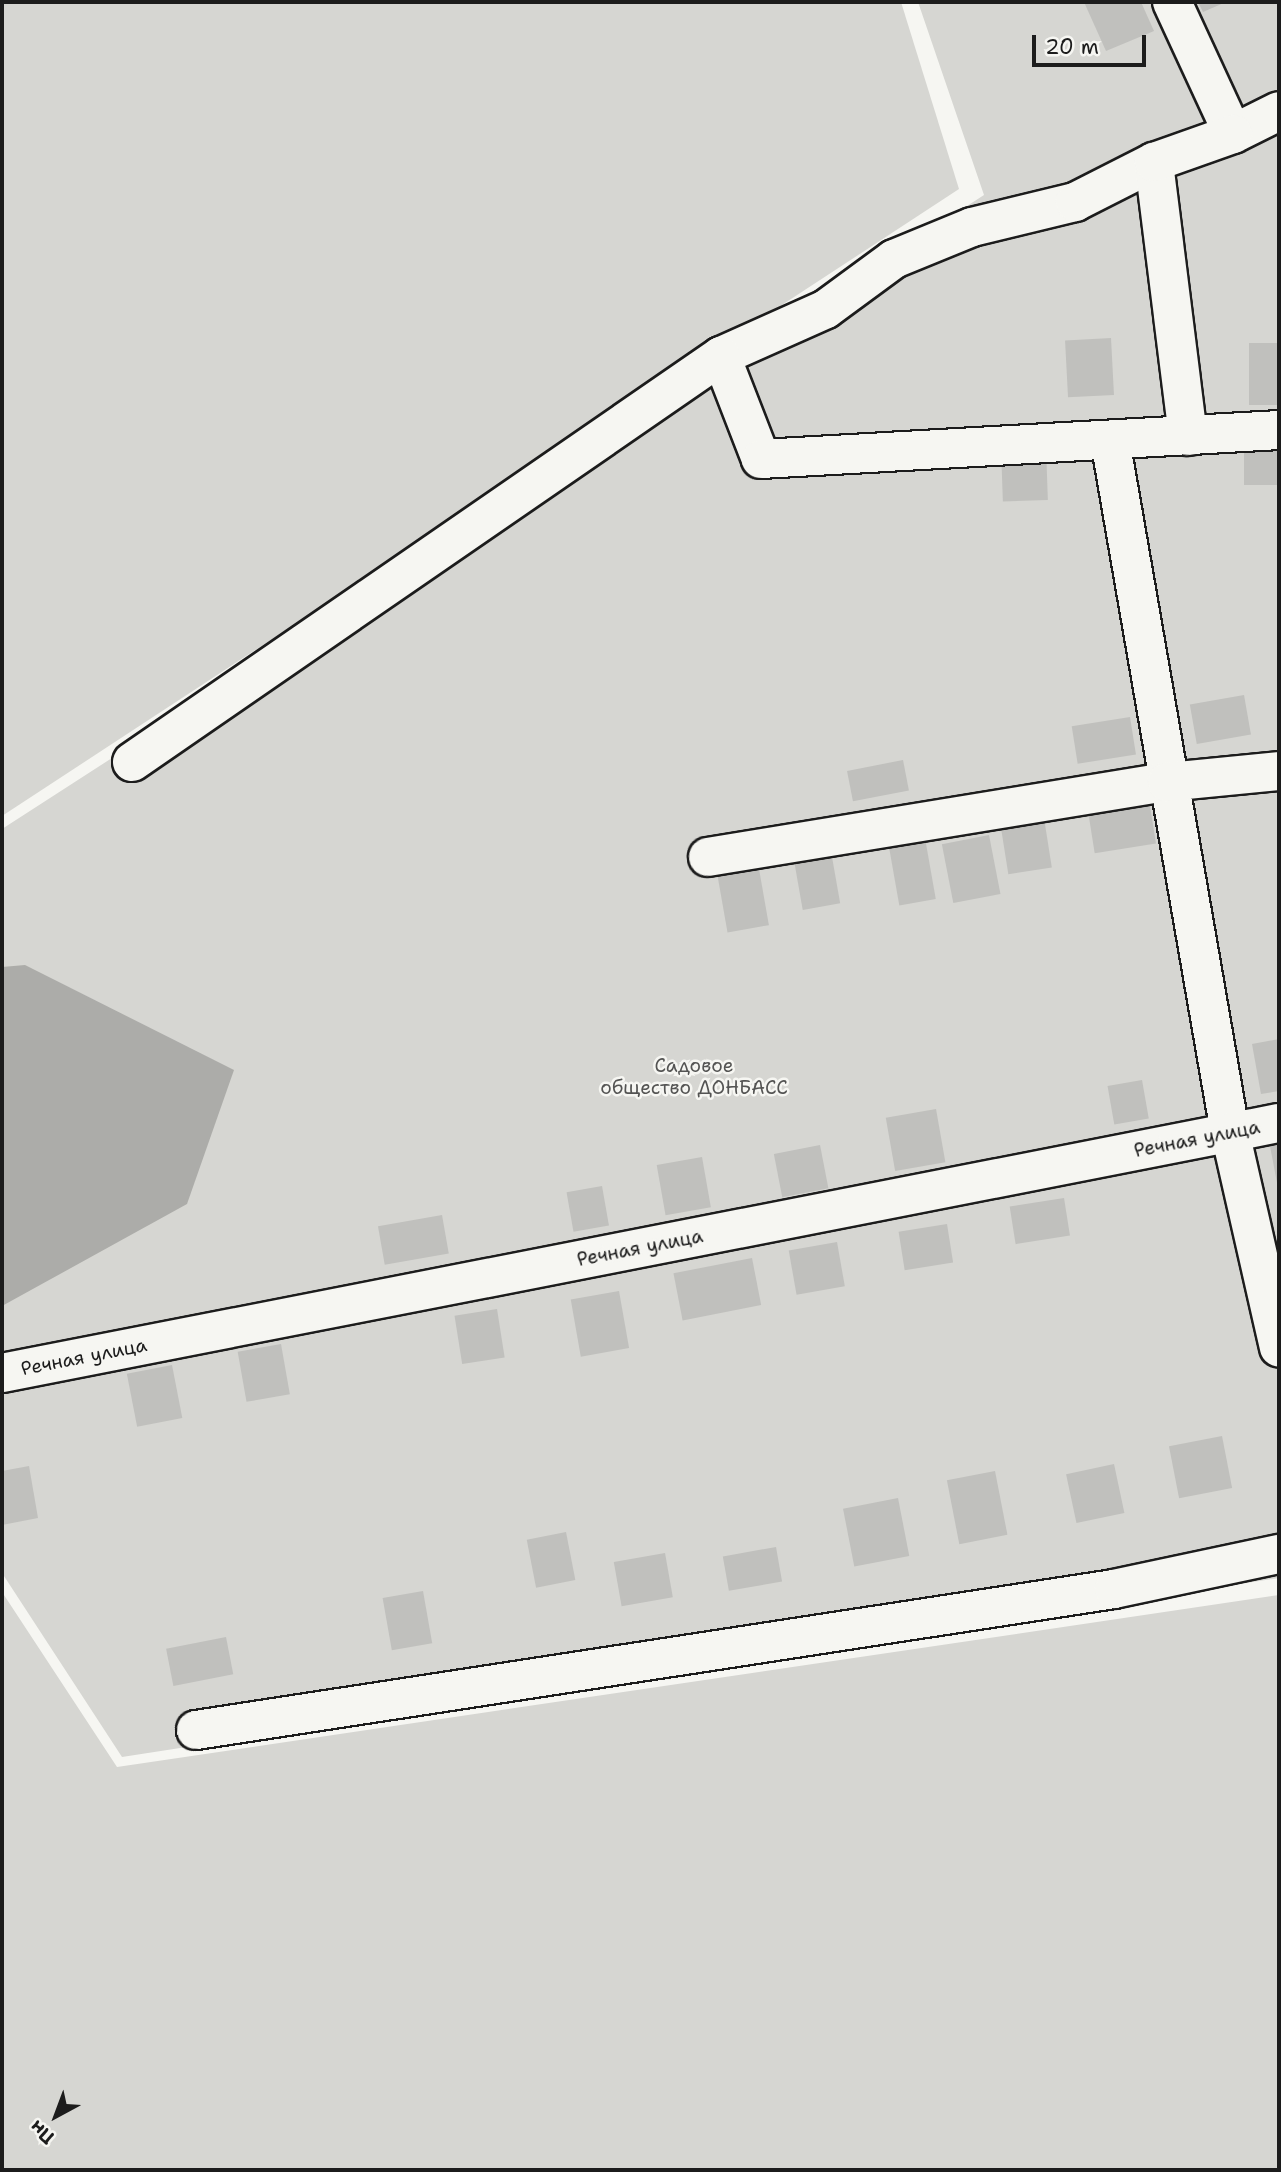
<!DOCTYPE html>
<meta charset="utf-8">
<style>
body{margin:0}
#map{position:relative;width:1281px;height:2172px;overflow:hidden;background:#f6f6f2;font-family:"Shantell Sans",sans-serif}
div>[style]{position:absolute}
.green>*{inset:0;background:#d6d6d2}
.water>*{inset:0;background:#acaca9}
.building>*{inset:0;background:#c0c0bd;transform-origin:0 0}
.roads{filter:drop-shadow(2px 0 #1c1c1c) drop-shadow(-2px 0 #1c1c1c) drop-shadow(0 2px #1c1c1c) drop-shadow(0 -2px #1c1c1c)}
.minor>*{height:38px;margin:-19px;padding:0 19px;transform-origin:19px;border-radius:19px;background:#f6f6f2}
span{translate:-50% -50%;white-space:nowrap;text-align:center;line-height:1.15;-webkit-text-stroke:5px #f6f6f2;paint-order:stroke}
.park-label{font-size:19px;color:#545453}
.street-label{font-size:19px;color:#1c1c1c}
.frame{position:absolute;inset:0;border:4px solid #1c1c1c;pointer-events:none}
.north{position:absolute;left:21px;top:2081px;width:70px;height:70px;-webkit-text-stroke:5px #f6f6f2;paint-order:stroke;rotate:221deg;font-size:19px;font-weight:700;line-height:28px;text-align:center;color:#1c1c1c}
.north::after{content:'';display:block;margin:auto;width:24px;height:32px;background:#1c1c1c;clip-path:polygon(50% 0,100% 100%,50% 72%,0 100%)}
.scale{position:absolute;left:1032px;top:35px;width:114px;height:32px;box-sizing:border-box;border:4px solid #1c1c1c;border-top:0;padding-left:9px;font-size:21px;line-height:24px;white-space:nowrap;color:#1c1c1c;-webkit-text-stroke:5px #f6f6f2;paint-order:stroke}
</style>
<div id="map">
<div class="green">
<div style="clip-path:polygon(2px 2px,901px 2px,959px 189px,2px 816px)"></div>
<div style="clip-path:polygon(918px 2px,1279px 2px,1279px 1578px,122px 1757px,2px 1573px,2px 829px,984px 195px)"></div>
<div style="clip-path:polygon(2px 1592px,117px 1767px,1279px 1595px,1279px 2170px,2px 2170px)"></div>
</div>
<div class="water">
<div style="clip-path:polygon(25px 965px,234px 1070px,187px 1204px,2px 1306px,2px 967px)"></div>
</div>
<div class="building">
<div style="clip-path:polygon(1084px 2px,1141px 2px,1154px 31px,1106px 51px)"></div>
<div style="clip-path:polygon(1198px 2px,1226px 2px,1203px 12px)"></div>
<div style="left:1111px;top:338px;width:57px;height:46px;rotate:87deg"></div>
<div style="left:1279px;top:343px;width:62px;height:30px;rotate:90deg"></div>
<div style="left:1279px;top:443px;width:42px;height:35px;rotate:90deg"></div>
<div style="left:1046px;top:447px;width:53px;height:45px;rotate:88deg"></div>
<div style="left:1244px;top:695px;width:40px;height:55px;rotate:80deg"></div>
<div style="left:1130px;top:717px;width:38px;height:59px;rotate:81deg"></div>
<div style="left:903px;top:760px;width:31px;height:57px;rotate:79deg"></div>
<div style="left:1150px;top:806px;width:38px;height:62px;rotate:81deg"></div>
<div style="left:1044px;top:818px;width:50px;height:44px;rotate:81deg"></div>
<div style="left:989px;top:835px;width:60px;height:48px;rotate:79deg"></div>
<div style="left:925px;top:838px;width:62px;height:37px;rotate:80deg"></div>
<div style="left:832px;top:857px;width:47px;height:38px;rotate:80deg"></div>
<div style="left:759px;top:869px;width:57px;height:42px;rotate:80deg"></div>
<div style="clip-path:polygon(1279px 1039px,1279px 1091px,1261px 1094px,1252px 1044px)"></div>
<div style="left:1142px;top:1080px;width:39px;height:35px;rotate:80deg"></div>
<div style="left:936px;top:1109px;width:54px;height:51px;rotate:80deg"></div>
<div style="left:820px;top:1145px;width:44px;height:47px;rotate:79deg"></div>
<div style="clip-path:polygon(1279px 1145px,1279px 1188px,1278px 1188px,1270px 1146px)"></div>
<div style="left:702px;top:1157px;width:51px;height:46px;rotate:80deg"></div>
<div style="left:602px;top:1186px;width:40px;height:36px;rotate:80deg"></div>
<div style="left:1064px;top:1198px;width:38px;height:55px;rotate:81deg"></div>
<div style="left:442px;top:1215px;width:39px;height:65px;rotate:80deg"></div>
<div style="left:947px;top:1224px;width:39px;height:49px;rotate:81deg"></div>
<div style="left:837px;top:1242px;width:45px;height:49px;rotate:80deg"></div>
<div style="left:752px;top:1258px;width:48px;height:80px;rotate:79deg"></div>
<div style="left:619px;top:1291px;width:58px;height:49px;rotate:80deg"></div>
<div style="left:497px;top:1309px;width:49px;height:43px;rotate:81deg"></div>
<div style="left:281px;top:1344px;width:51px;height:44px;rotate:80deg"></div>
<div style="left:172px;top:1365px;width:54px;height:46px;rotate:79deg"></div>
<div style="left:1222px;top:1436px;width:53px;height:54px;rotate:79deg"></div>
<div style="left:1114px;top:1464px;width:50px;height:49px;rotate:78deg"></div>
<div style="clip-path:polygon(29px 1466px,38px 1518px,2px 1525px,2px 1471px)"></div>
<div style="left:995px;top:1471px;width:65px;height:49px;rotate:79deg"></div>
<div style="left:898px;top:1498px;width:59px;height:56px;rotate:79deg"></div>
<div style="left:566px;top:1532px;width:49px;height:40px;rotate:79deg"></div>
<div style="left:776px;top:1547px;width:35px;height:54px;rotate:80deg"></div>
<div style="left:665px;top:1553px;width:45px;height:52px;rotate:80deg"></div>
<div style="left:423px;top:1591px;width:53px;height:41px;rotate:80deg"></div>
<div style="left:226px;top:1637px;width:38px;height:61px;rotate:79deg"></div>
</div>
<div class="roads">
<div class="minor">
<div style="left:1172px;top:2px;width:145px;rotate:65.2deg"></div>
<div style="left:1233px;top:134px;width:51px;rotate:-26.6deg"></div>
<div style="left:721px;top:356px;width:115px;rotate:-24.1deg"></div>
<div style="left:826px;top:309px;width:84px;rotate:-36.3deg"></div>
<div style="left:894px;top:259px;width:84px;rotate:-22.3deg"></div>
<div style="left:972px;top:227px;width:106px;rotate:-13.6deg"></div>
<div style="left:1075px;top:202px;width:89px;rotate:-26.9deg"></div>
<div style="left:1188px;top:436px;width:276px;rotate:-97.1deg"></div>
<div style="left:1154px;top:162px;width:84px;rotate:-19.5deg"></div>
<div style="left:1110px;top:440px;width:702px;rotate:80.16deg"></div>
<div style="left:1230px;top:1132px;width:221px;rotate:77.2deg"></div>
<div style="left:132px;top:762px;width:715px;rotate:-34.58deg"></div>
<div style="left:721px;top:356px;width:110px;rotate:68.8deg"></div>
<div style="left:761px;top:459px;width:519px;rotate:-3.2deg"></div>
<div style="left:708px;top:857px;width:465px;rotate:-9.3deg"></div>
<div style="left:1167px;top:782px;width:113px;rotate:-5.6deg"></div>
<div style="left:2px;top:1373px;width:1301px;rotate:-11.08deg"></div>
<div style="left:196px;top:1730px;width:929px;rotate:-8.73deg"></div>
<div style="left:1114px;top:1589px;width:169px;rotate:-12deg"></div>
</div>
</div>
<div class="park-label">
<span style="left:694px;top:1077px">Садовое<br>общество ДОНБАСС</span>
</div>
<div class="street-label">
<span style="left:1197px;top:1139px;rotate:-11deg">Речная улица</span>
<span style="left:640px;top:1248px;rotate:-11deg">Речная улица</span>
<span style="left:84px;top:1357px;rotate:-11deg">Речная улица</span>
</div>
<div class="frame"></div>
<div class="north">Пн</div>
<div class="scale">20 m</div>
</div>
